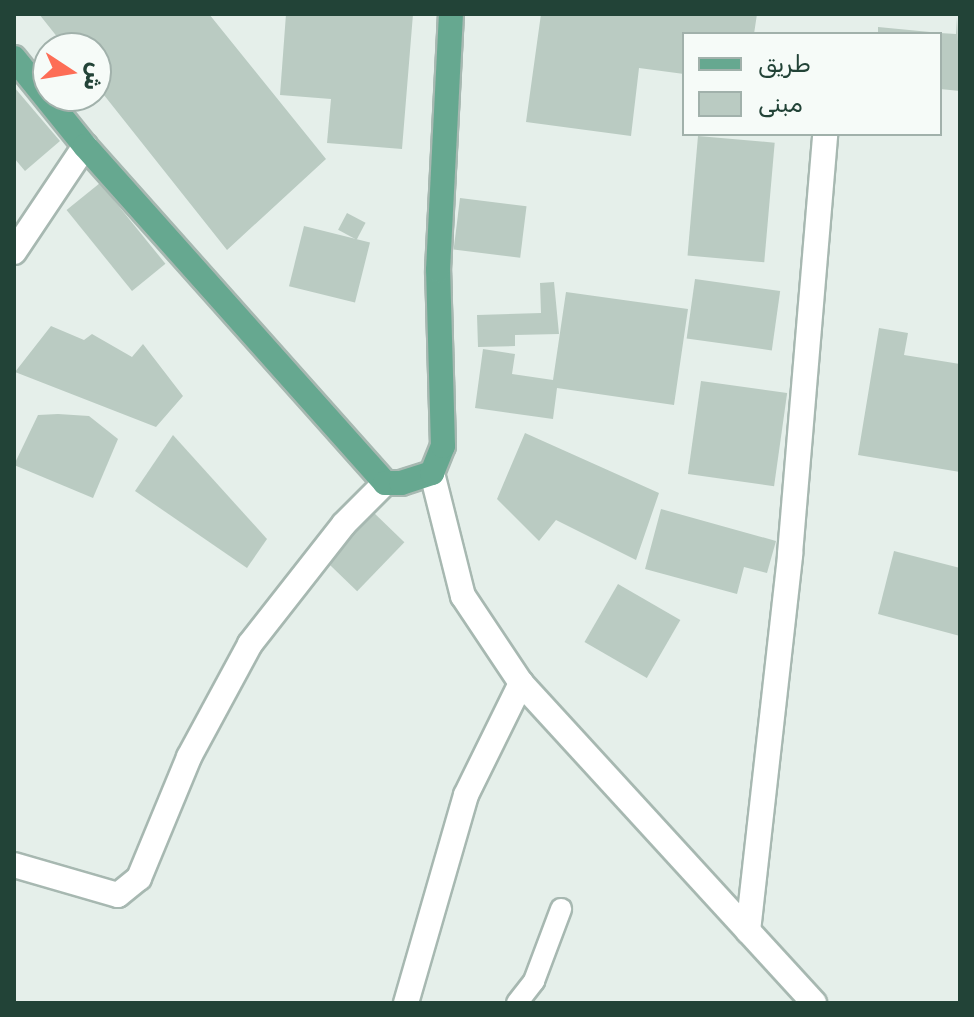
<!DOCTYPE html>
<meta charset="utf-8">
<style>
body{margin:0}
#map{position:relative;width:974px;height:1017px;overflow:hidden;background:#e5efea;font-family:Rubik,Vazirmatn,sans-serif}
div>[style]{position:absolute}
.building>*{inset:0;background:#bacbc2;transform-origin:0 0}
.roads{filter:drop-shadow(2px 0 #a7b8b1) drop-shadow(-2px 0 #a7b8b1) drop-shadow(0 2px #a7b8b1) drop-shadow(0 -2px #a7b8b1)}
.lane>*{height:20px;margin:-10px;padding:0 10px;transform-origin:10px;border-radius:10px;background:#fff}
.street>*{height:24px;margin:-12px;padding:0 12px;transform-origin:12px;border-radius:12px;background:#fff}
.secondary>*{height:24px;margin:-12px;padding:0 12px;transform-origin:12px;border-radius:12px;background:#fff}
.primary>*{height:24px;margin:-12px;padding:0 12px;transform-origin:12px;border-radius:12px;background:#66a890}
span{translate:-50% -50%;white-space:nowrap;text-align:center;line-height:1.15;-webkit-text-stroke:6px #f6fbf8;paint-order:stroke}
.frame{position:absolute;inset:0;border:16px solid #224337;pointer-events:none}
.legend{position:absolute;left:682px;top:32px;width:260px;height:104px;box-sizing:border-box;background:#f6fbf8;border:2px solid #a1b1ab;margin:0;padding:10px 14px;list-style:none;font-size:24px;color:#224337}
.legend li{display:flex;align-items:center;gap:16px;height:40px}
.legend b{width:40px;border:2px solid #a1b1ab}
.north{position:absolute;left:32px;top:32px;width:80px;height:80px;box-sizing:border-box;background:#f6fbf8;border:2px solid #a1b1ab;border-radius:50%;rotate:102deg;font-size:22px;font-weight:700;line-height:32px;text-align:center;color:#224337}
.north::after{content:'';display:block;margin:auto;width:28px;height:36px;background:#fd6d56;clip-path:polygon(50% 0,100% 100%,50% 72%,0 100%)}
</style>
<div id="map">
<div class="building">
<div style="clip-path:polygon(39px 14px,209px 14px,326px 159px,227px 250px,96px 85px,96px 48px,66px 48px)"></div>
<div style="clip-path:polygon(286px 14px,413px 14px,402px 149px,327px 143px,331px 99px,280px 95px)"></div>
<div style="clip-path:polygon(541px 14px,757px 14px,754px 34px,684px 34px,684px 74px,639px 68px,631px 136px,526px 122px)"></div>
<div style="clip-path:polygon(957px 17px,960px 91px,940px 89px,940px 33px,956px 34px)"></div>
<div style="clip-path:polygon(878px 27px,930px 32px,930px 34px,878px 34px)"></div>
<div style="clip-path:polygon(14px 87px,60px 141px,25px 171px,14px 158px)"></div>
<div style="left:698px;top:136px;width:77px;height:120px;rotate:5deg"></div>
<div style="left:100px;top:183px;width:104px;height:43px;rotate:51deg"></div>
<div style="left:460px;top:198px;width:67px;height:52px;rotate:7deg"></div>
<div style="left:347px;top:213px;width:21px;height:19px;rotate:28deg"></div>
<div style="left:304px;top:226px;width:68px;height:62px;rotate:14deg"></div>
<div style="left:695px;top:279px;width:86px;height:60px;rotate:8deg"></div>
<div style="clip-path:polygon(554px 282px,559px 334px,515px 335px,515px 346px,478px 347px,477px 315px,541px 313px,540px 283px)"></div>
<div style="clip-path:polygon(566px 292px,688px 309px,674px 405px,557px 388px,553px 419px,475px 408px,483px 349px,515px 354px,512px 374px,553px 380px)"></div>
<div style="clip-path:polygon(51px 326px,84px 340px,92px 334px,132px 357px,143px 344px,183px 396px,156px 427px,15px 372px)"></div>
<div style="clip-path:polygon(879px 328px,908px 333px,904px 355px,960px 364px,960px 472px,858px 455px)"></div>
<div style="left:701px;top:381px;width:87px;height:94px;rotate:8deg"></div>
<div style="clip-path:polygon(58px 414px,89px 416px,118px 439px,93px 498px,14px 465px,38px 415px)"></div>
<div style="clip-path:polygon(525px 433px,659px 493px,636px 560px,556px 520px,539px 541px,497px 499px)"></div>
<div style="clip-path:polygon(173px 435px,267px 539px,247px 568px,135px 491px)"></div>
<div style="clip-path:polygon(661px 509px,776px 541px,767px 573px,744px 567px,737px 594px,645px 569px)"></div>
<div style="left:372px;top:511px;width:45px;height:68px;rotate:44deg"></div>
<div style="clip-path:polygon(894px 551px,960px 568px,960px 636px,878px 614px)"></div>
<div style="left:618px;top:584px;width:72px;height:67px;rotate:30deg"></div>
</div>
<div class="roads">
<div class="lane">
<div style="left:517px;top:1003px;width:28px;rotate:-52deg"></div>
<div style="left:534px;top:981px;width:77px;rotate:-69.4deg"></div>
</div>
<div class="street">
<div style="left:14px;top:252px;width:128px;rotate:-56.2deg"></div>
<div style="left:14px;top:865px;width:108px;rotate:16.1deg"></div>
<div style="left:118px;top:895px;width:27px;rotate:-39deg"></div>
<div style="left:139px;top:878px;width:131px;rotate:-67.5deg"></div>
<div style="left:189px;top:757px;width:128px;rotate:-61.6deg"></div>
<div style="left:250px;top:644px;width:152px;rotate:-51.9deg"></div>
<div style="left:344px;top:524px;width:58px;rotate:-45deg"></div>
<div style="left:748px;top:931px;width:379px;rotate:-83.6deg"></div>
<div style="left:790px;top:554px;width:421px;rotate:-85.2deg"></div>
<div style="left:406px;top:1003px;width:216px;rotate:-73.9deg"></div>
<div style="left:466px;top:795px;width:125px;rotate:-63.8deg"></div>
</div>
<div class="secondary">
<div style="left:432px;top:473px;width:127px;rotate:75.9deg"></div>
<div style="left:463px;top:596px;width:105px;rotate:56.3deg"></div>
<div style="left:521px;top:683px;width:434px;rotate:47.5deg"></div>
</div>
<div class="primary">
<div style="left:14px;top:58px;width:113px;rotate:51.1deg"></div>
<div style="left:85px;top:146px;width:451px;rotate:48.3deg"></div>
<div style="left:385px;top:483px;width:16px"></div>
<div style="left:401px;top:483px;width:33px;rotate:-18deg"></div>
<div style="left:432px;top:473px;width:29px;rotate:-68deg"></div>
<div style="left:443px;top:446px;width:176px;rotate:-91.6deg"></div>
<div style="left:438px;top:270px;width:256px;rotate:-87.1deg"></div>
</div>
</div>
<div class="frame"></div>
<ul class="legend">
<li><b style="height:10px;background:#66a890"></b>طريق</li>
<li><b style="height:22px;background:#bacbc2"></b>مبنى</li>
</ul>
<div class="north">ش</div>
</div>
